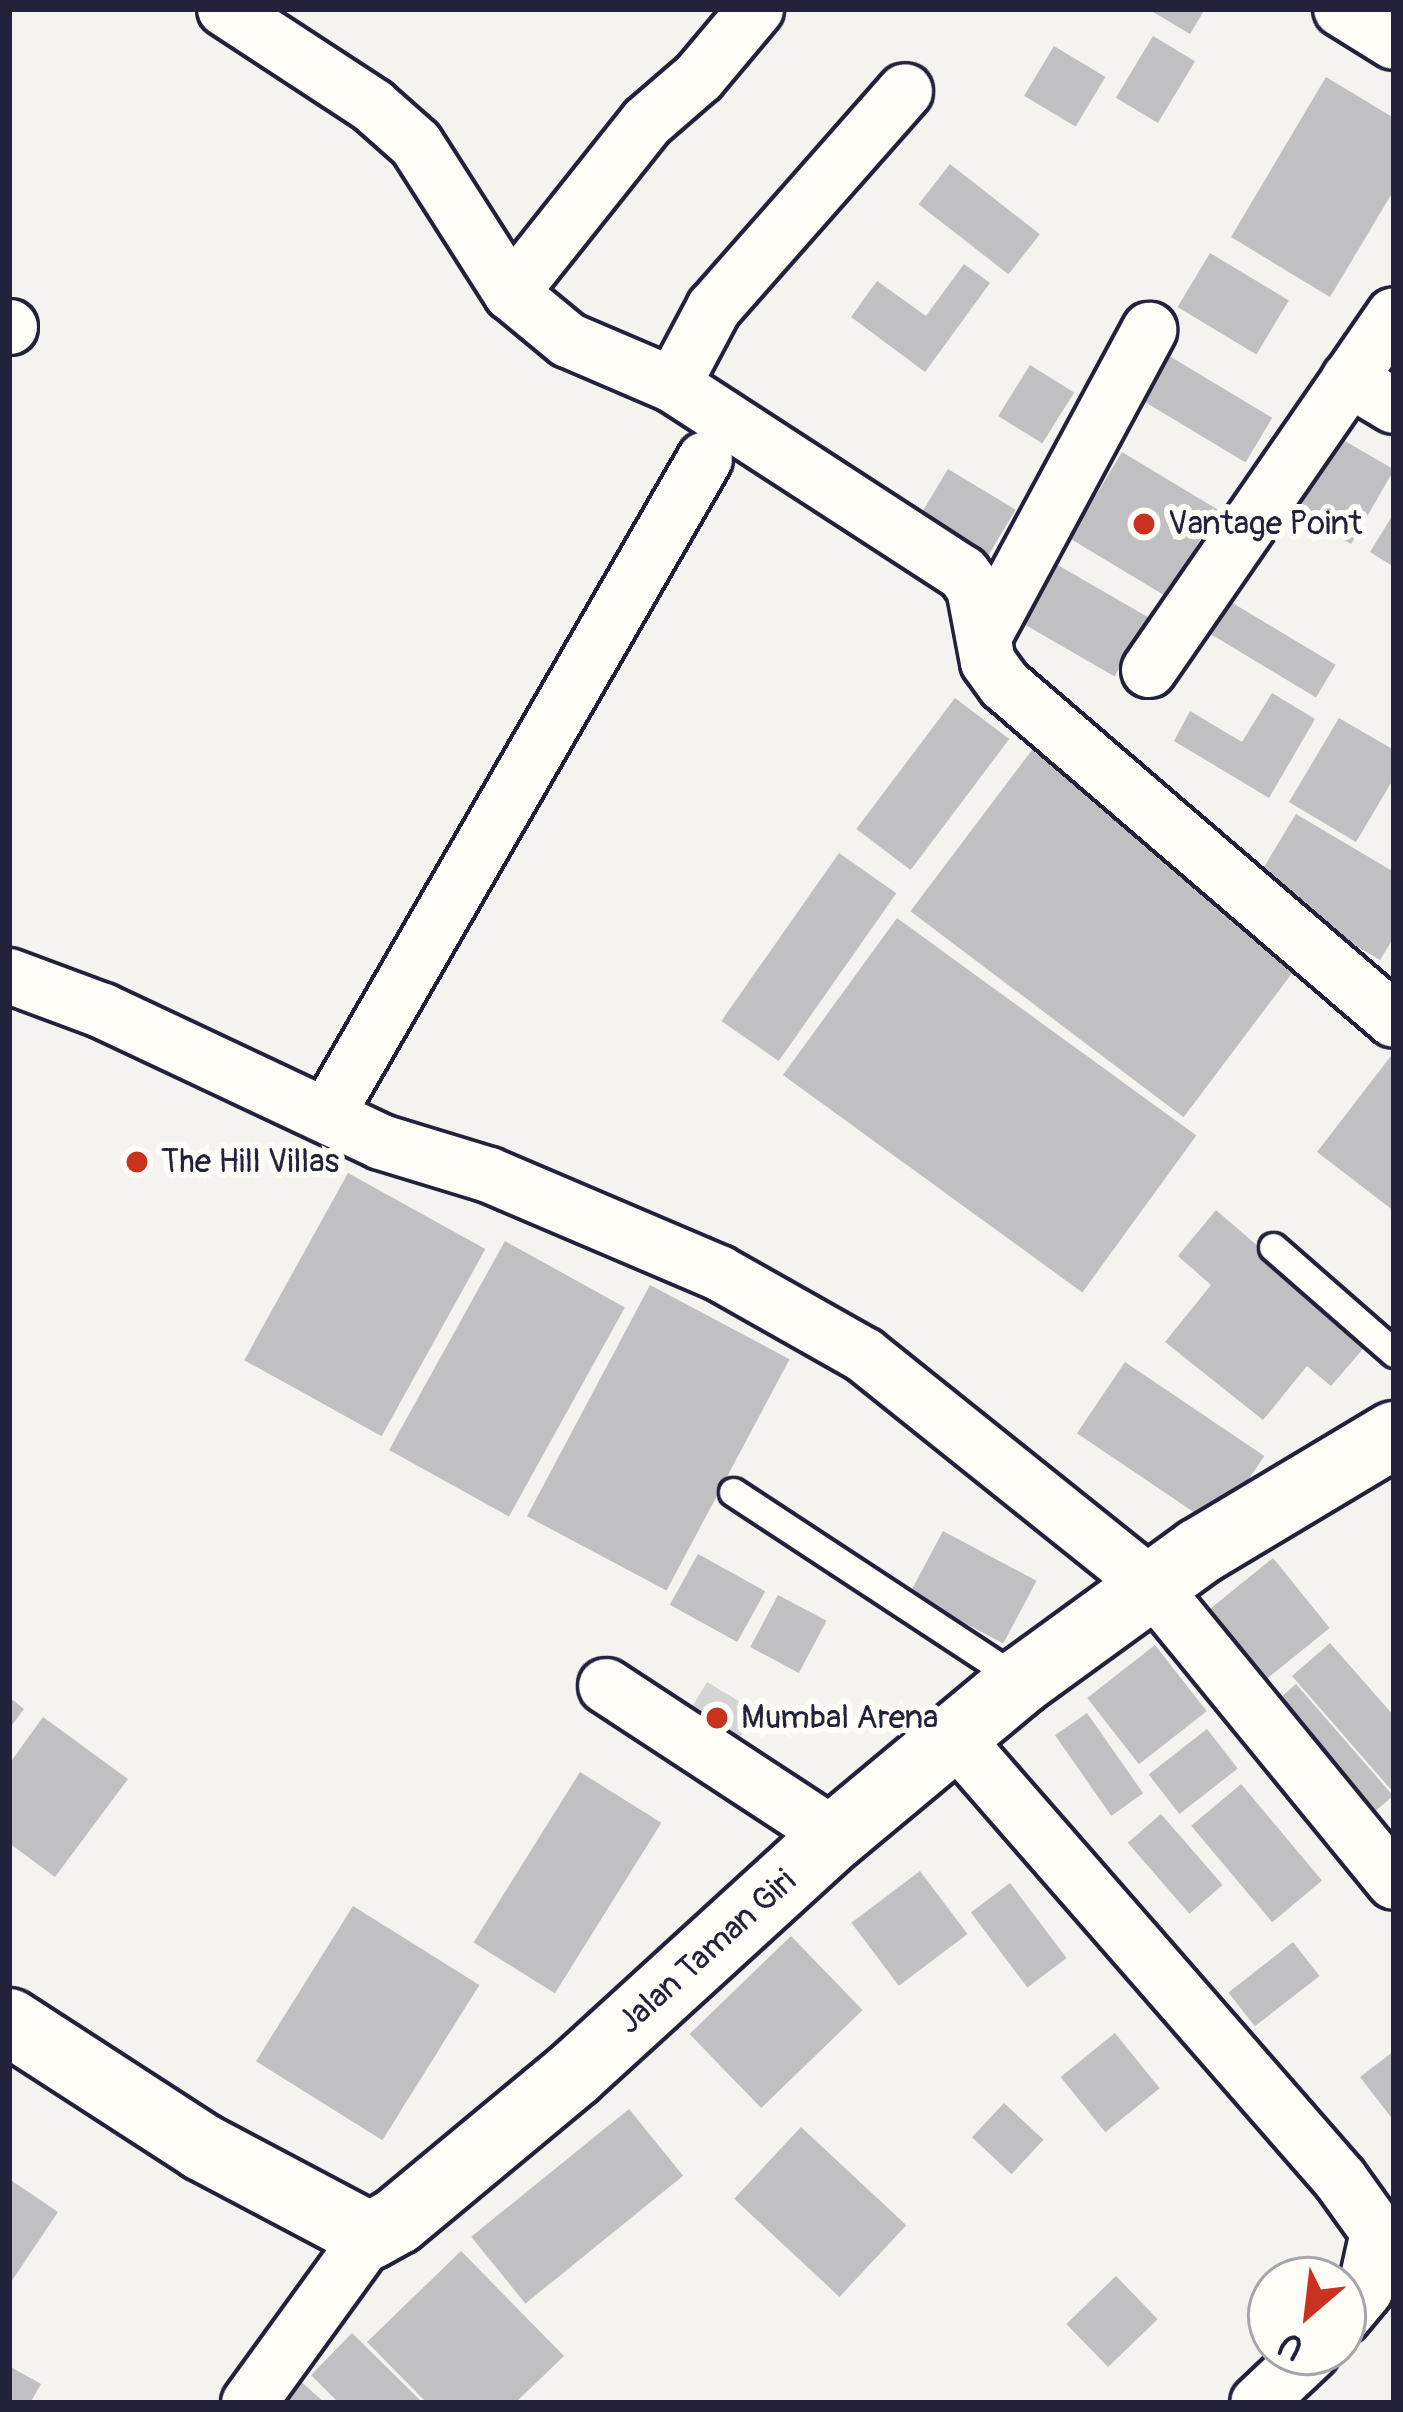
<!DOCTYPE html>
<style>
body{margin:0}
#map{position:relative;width:1403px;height:2412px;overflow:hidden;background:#f4f3ef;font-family:Pangolin,sans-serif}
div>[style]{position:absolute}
.green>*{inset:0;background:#d5d4d5;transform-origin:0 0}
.building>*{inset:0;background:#c0bfc2;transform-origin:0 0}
.roads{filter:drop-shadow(3px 0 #22223b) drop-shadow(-3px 0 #22223b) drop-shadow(0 3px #22223b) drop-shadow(0 -3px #22223b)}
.lane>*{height:27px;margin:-13.5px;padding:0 13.5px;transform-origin:13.5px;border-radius:13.5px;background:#fdfcf7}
.street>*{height:54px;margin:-27px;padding:0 27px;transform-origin:27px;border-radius:27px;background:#fdfcf7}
.secondary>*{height:66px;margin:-33px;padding:0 33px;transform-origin:33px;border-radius:33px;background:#fdfcf7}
.dots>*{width:33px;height:33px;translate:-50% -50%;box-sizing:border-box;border:6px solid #fdfcf7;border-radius:50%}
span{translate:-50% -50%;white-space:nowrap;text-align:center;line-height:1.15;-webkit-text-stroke:12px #fdfcf7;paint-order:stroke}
.poi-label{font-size:33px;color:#22223b}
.left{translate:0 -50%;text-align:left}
.street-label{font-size:33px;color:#22223b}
.frame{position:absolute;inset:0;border:12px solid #22223b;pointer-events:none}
.north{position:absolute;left:1247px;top:2256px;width:120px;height:120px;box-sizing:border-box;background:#fdfcf7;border:3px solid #a5a5ac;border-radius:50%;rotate:208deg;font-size:33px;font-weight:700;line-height:48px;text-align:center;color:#22223b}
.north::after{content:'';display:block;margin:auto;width:42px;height:54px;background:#c8321e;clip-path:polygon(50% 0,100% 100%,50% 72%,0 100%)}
</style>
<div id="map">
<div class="green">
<div style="left:707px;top:1682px;width:57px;height:51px;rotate:31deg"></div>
</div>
<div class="building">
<div style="clip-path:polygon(1148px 9px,1205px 9px,1190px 34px)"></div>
<div style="left:1153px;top:36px;width:49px;height:72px;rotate:31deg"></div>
<div style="left:1054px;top:46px;width:60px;height:58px;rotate:31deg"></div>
<div style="clip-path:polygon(1326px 77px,1394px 118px,1394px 190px,1330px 297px,1231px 237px)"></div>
<div style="left:950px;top:164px;width:114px;height:51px;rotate:38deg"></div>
<div style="left:1210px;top:253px;width:92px;height:63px;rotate:31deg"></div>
<div style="clip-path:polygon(964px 264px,990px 283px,925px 372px,851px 317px,877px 281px,926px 316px)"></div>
<div style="left:1166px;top:354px;width:124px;height:52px;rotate:31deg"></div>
<div style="left:1030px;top:365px;width:52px;height:60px;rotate:32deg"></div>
<div style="left:1324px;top:429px;width:81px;height:86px;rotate:30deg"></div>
<div style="left:1122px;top:452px;width:112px;height:101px;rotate:31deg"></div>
<div style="left:948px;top:469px;width:79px;height:61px;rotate:31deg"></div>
<div style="clip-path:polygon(1394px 513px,1394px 567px,1370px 552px)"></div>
<div style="left:1056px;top:564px;width:107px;height:68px;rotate:30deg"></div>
<div style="left:1231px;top:602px;width:122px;height:38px;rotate:31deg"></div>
<div style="clip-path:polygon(1272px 693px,1315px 719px,1269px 798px,1174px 741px,1190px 711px,1242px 742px)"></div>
<div style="left:955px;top:698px;width:68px;height:164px;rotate:37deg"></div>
<div style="clip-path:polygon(1339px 718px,1394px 750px,1394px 778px,1356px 842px,1289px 802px)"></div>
<div style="left:1032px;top:750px;width:342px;height:202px;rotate:37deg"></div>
<div style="clip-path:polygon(1296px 814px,1394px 872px,1394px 937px,1380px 960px,1253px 885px)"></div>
<div style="left:839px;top:853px;width:70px;height:205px;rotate:35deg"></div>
<div style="left:897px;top:918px;width:370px;height:194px;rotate:36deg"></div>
<div style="clip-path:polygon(1394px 1052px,1394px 1211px,1317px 1152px)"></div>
<div style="left:348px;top:1173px;width:157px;height:214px;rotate:29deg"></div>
<div style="clip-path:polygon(1216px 1210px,1369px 1342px,1331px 1386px,1307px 1366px,1263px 1420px,1165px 1342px,1211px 1285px,1178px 1256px)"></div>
<div style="left:505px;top:1241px;width:137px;height:239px;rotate:29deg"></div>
<div style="left:650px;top:1285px;width:158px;height:262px;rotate:28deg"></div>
<div style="left:1125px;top:1362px;width:168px;height:86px;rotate:34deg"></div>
<div style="left:943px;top:1531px;width:106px;height:71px;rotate:28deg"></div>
<div style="left:698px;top:1554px;width:77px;height:58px;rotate:29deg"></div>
<div style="left:1273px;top:1558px;width:90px;height:103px;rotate:51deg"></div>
<div style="left:778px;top:1595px;width:55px;height:59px;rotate:28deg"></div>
<div style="clip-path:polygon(1330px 1643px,1394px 1716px,1394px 1793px,1292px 1676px)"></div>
<div style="left:1155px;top:1645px;width:84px;height:86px;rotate:52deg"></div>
<div style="left:1296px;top:1684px;width:148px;height:48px;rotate:49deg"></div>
<div style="clip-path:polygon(9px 1697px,24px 1709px,9px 1729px)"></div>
<div style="left:1087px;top:1713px;width:98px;height:39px;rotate:55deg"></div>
<div style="clip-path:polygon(43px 1717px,128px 1779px,55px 1877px,9px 1843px,9px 1764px)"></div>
<div style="left:1207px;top:1729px;width:50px;height:74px;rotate:52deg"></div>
<div style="left:580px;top:1772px;width:96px;height:201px;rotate:32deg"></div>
<div style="left:1241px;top:1784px;width:126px;height:65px;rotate:50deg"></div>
<div style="left:1161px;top:1814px;width:94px;height:44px;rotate:49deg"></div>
<div style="left:920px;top:1871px;width:79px;height:86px;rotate:53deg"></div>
<div style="left:1010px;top:1883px;width:94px;height:49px;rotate:53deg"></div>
<div style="left:353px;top:1906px;width:149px;height:183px;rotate:32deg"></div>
<div style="left:791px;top:1936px;width:103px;height:141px;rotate:46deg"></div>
<div style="left:1293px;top:1942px;width:43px;height:82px;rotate:52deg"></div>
<div style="left:1115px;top:2033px;width:71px;height:70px;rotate:51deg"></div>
<div style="clip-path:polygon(1394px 2051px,1394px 2121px,1360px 2077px)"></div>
<div style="left:1004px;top:2103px;width:54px;height:47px;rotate:43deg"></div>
<div style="left:629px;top:2109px;width:86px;height:203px;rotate:51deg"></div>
<div style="left:801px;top:2127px;width:144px;height:98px;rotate:43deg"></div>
<div style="clip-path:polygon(9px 2179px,58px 2212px,9px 2285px)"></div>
<div style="clip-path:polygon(461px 2251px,564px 2356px,515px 2403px,427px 2403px,367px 2342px)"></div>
<div style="left:1116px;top:2276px;width:60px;height:69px;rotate:46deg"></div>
<div style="clip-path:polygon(352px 2333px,423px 2403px,339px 2403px,311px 2375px)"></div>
<div style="clip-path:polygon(9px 2366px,41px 2384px,30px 2403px,9px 2403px)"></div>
<div style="clip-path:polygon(298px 2379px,325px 2403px,276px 2403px)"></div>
</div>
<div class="roads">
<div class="lane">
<div style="left:1273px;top:1247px;width:161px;rotate:41.2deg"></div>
<div style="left:733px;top:1492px;width:344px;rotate:33.3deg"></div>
</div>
<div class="street">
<div style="left:225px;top:9px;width:177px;rotate:33.2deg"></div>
<div style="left:373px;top:106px;width:57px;rotate:41.5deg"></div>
<div style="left:416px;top:144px;width:177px;rotate:57.5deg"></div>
<div style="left:511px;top:293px;width:74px;rotate:39.5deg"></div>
<div style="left:568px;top:340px;width:114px;rotate:23.2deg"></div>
<div style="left:673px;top:385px;width:346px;rotate:33deg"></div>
<div style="left:963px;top:573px;width:19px;rotate:54deg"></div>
<div style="left:974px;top:588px;width:75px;rotate:79.3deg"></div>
<div style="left:988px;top:662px;width:29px;rotate:54deg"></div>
<div style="left:1005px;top:685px;width:513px;rotate:40.73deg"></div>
<div style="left:1341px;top:9px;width:62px;rotate:31.9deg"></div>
<div style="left:511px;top:293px;width:218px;rotate:-51.5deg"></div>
<div style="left:647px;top:122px;width:69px;rotate:-40.9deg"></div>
<div style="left:699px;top:77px;width:89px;rotate:-50deg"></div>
<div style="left:9px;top:327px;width:1px"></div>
<div style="left:1349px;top:379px;width:52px;rotate:31deg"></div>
<div style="left:673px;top:385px;width:87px;rotate:-62deg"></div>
<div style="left:714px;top:308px;width:289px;rotate:-48.6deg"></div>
<div style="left:984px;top:637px;width:349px;rotate:-61.7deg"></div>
<div style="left:1149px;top:670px;width:431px;rotate:-55.4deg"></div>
<div style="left:9px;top:976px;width:100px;rotate:20.4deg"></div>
<div style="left:103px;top:1011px;width:307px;rotate:25.2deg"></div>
<div style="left:381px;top:1142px;width:113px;rotate:17deg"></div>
<div style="left:489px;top:1175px;width:250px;rotate:23.1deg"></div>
<div style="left:719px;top:1273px;width:167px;rotate:29.5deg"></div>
<div style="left:864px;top:1355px;width:369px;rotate:38.7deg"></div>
<div style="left:1152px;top:1586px;width:382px;rotate:50.7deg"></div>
<div style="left:327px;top:1115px;width:757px;rotate:-60.05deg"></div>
<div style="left:606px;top:1686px;width:274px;rotate:33.2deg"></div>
<div style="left:956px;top:1739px;width:584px;rotate:48.89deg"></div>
<div style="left:1340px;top:2179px;width:65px;rotate:54.4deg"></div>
<div style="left:1378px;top:2232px;width:60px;rotate:102.4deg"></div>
<div style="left:1365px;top:2291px;width:34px;rotate:130deg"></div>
<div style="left:249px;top:2403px;width:206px;rotate:-54.1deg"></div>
<div style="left:1258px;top:2403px;width:74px;rotate:-43.4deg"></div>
</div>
<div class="secondary">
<div style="left:9px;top:2022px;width:230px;rotate:32.9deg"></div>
<div style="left:202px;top:2147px;width:190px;rotate:27.9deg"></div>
<div style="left:370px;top:2236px;width:31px;rotate:-29deg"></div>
<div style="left:397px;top:2221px;width:231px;rotate:-39.7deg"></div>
<div style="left:575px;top:2073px;width:352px;rotate:-42.4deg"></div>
<div style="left:835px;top:1836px;width:242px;rotate:-39.8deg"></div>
<div style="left:1021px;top:1681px;width:221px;rotate:-36deg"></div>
<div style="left:1200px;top:1551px;width:226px;rotate:-30.9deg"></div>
</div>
</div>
<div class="dots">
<div style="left:1144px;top:524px;background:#c8321e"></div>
<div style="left:137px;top:1162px;background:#c8321e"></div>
<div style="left:717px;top:1718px;background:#c8321e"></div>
</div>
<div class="poi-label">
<span class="left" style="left:1168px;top:524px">Vantage Point</span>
<span class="left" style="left:161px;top:1162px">The Hill Villas</span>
<span class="left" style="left:741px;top:1718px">Mumbal Arena</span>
</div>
<div class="street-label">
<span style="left:707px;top:1952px;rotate:-42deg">Jalan Taman Giri</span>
</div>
<div class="frame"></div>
<div class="north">U</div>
</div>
